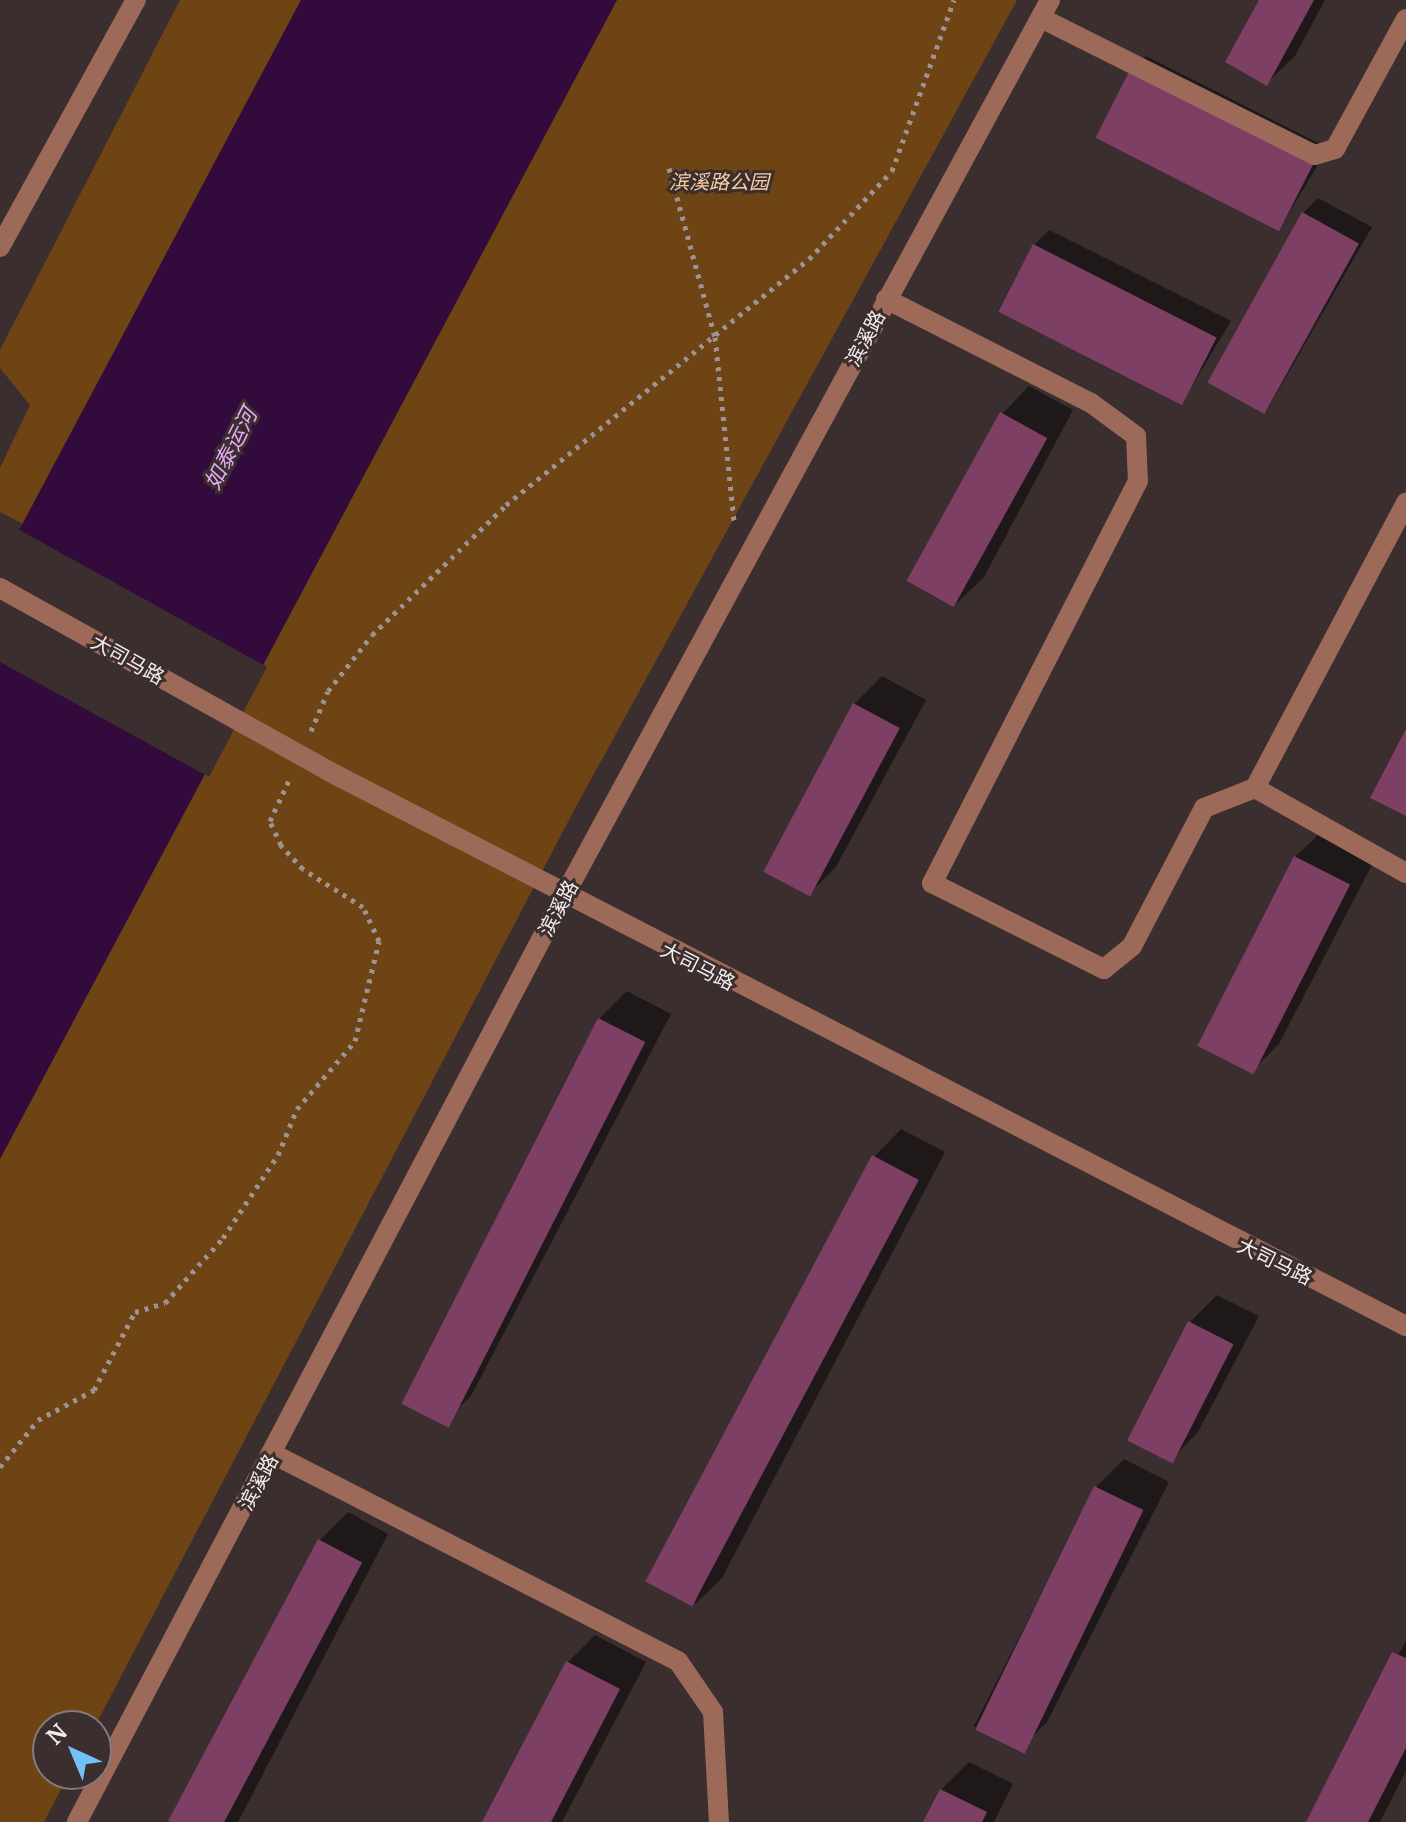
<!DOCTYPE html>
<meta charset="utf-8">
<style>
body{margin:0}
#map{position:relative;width:1406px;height:1822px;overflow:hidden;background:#3b2e2f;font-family:Merriweather,"Noto Sans SC",serif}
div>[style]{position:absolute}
.green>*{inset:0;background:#6f4414}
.water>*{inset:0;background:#320b3c}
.pier>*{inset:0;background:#3b2e2f}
.shadow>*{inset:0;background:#0007}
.building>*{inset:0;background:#7d4064;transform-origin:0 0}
.path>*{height:5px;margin-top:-2.5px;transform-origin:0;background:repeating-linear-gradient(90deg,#9d9394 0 4px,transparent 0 10px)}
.minor>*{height:20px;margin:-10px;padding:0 10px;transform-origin:10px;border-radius:10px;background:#9d6a5a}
.minor-bridge>*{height:20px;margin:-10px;padding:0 10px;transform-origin:10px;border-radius:10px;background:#9d6a5a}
span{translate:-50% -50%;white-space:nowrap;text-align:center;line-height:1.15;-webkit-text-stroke:6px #3b2e2f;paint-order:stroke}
.park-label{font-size:20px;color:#f9cca2;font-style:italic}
.street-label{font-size:20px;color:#f5eced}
.water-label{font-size:22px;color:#e5a9f7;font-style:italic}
.north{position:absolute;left:32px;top:1710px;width:80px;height:80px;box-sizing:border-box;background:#3b2e2f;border:2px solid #857a7b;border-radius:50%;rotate:316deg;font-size:22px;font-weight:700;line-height:32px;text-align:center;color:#f5eced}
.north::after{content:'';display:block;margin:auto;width:28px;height:36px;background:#71c1f4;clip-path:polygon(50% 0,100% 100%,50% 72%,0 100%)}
</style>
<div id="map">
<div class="green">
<div style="clip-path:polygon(180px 0,301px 0,23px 524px,0 512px,0 468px,30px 405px,0 368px,0 350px)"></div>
<div style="clip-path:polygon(617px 0,1017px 0,571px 816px,95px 1726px,48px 1726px,48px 1774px,69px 1774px,44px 1822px,0 1822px,0 1159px)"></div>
</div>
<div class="water">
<div style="clip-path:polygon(301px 0,617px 0,0 1159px,0 566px)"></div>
</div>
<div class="pier">
<div style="clip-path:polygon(16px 528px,267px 667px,209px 777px,0 662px,0 558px)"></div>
</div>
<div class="shadow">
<div style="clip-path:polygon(1261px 0,1325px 0,1295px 56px,1267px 83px)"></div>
<div style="clip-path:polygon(1146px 56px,1328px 148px,1280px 228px,1132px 71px)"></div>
<div style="clip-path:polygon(1318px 198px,1372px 227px,1266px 412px,1303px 213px)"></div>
<div style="clip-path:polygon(1049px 230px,1231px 321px,1183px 401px,1034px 245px)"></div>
<div style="clip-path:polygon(1029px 386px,1073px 410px,984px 577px,956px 604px,1002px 414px)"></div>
<div style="clip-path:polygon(882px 676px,926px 700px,836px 867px,809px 894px,854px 704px)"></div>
<div style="clip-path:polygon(1323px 830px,1376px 857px,1279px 1044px,1252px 1071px,1295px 857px)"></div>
<div style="clip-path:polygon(627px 991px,671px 1014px,471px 1396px,443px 1423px,599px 1019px)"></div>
<div style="clip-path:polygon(901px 1129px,945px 1152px,722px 1578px,694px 1605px,874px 1157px)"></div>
<div style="clip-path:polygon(1217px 1295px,1259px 1316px,1198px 1432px,1171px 1460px,1190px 1322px)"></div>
<div style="clip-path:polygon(1124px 1459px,1169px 1482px,1047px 1722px,1019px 1750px,974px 1726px,1096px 1487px)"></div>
<div style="clip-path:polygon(348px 1512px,388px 1534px,238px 1822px,172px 1822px,320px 1540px)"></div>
<div style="clip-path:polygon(595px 1635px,646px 1662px,562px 1822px,484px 1822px,568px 1662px)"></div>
<div style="clip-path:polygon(1406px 1641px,1406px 1771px,1380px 1822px,1308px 1822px)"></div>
<div style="clip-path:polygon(969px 1762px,1013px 1784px,994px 1822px,925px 1822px,941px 1790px)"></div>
</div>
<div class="building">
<div style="clip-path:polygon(1259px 0,1314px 0,1267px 86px,1225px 62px)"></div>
<div style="left:1130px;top:70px;width:206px;height:76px;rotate:27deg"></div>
<div style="left:1302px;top:212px;width:65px;height:195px;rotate:29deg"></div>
<div style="left:1033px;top:244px;width:206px;height:76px;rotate:27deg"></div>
<div style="left:1000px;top:412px;width:54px;height:193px;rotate:29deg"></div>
<div style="left:853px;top:703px;width:53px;height:191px;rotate:28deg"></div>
<div style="clip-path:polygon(1406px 729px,1406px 816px,1370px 798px)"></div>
<div style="left:1294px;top:856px;width:63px;height:213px;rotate:27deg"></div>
<div style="left:598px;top:1018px;width:53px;height:433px;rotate:27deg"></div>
<div style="left:872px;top:1155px;width:53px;height:483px;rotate:28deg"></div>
<div style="left:1188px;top:1321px;width:51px;height:134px;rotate:27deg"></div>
<div style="left:1094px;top:1486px;width:55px;height:271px;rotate:26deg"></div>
<div style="left:318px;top:1539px;width:50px;height:319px;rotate:28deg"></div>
<div style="clip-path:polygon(1392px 1652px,1406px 1658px,1406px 1748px,1368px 1822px,1306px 1822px)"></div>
<div style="clip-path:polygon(566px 1661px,620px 1689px,551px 1822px,482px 1822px)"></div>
<div style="clip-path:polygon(940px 1789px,987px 1812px,982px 1822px,923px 1822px)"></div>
</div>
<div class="path">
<div style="left:669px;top:168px;width:175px;rotate:74.8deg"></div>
<div style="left:715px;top:337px;width:186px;rotate:84.1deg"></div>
<div style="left:311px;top:731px;width:43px;rotate:-67deg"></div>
<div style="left:328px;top:691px;width:71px;rotate:-51.8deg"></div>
<div style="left:372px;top:635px;width:187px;rotate:-44.1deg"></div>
<div style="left:506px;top:505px;width:390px;rotate:-39.1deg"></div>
<div style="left:809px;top:259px;width:121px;rotate:-46.7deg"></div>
<div style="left:892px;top:171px;width:182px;rotate:-70.1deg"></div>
<div style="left:0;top:1467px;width:60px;rotate:-51deg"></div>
<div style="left:38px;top:1420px;width:64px;rotate:-28.2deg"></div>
<div style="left:94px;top:1390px;width:88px;rotate:-62.3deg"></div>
<div style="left:135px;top:1312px;width:31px;rotate:-17deg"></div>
<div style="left:165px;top:1303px;width:87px;rotate:-48.3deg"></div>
<div style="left:223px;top:1238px;width:100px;rotate:-56.5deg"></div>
<div style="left:278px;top:1155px;width:50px;rotate:-67.6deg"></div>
<div style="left:297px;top:1109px;width:89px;rotate:-49.5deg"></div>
<div style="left:355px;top:1041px;width:103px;rotate:-76.5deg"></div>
<div style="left:379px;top:941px;width:38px;rotate:-115deg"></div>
<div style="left:363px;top:907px;width:71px;rotate:-147.7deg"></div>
<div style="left:303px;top:869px;width:33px;rotate:-133deg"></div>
<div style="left:281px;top:845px;width:26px;rotate:-115deg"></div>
<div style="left:270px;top:821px;width:45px;rotate:-65.1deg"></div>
</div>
<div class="minor">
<div style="left:1041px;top:18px;width:306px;rotate:26.6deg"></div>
<div style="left:1315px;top:155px;width:21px;rotate:-17deg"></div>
<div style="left:1335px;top:149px;width:148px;rotate:-61.4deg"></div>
<div style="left:0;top:247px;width:282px;rotate:-61.2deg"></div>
<div style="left:886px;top:299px;width:230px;rotate:26.9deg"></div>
<div style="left:1091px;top:403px;width:56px;rotate:36.3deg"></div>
<div style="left:1136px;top:436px;width:45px;rotate:87.5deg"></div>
<div style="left:1138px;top:481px;width:452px;rotate:117.1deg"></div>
<div style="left:932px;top:883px;width:192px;rotate:26.6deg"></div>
<div style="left:1104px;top:969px;width:36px;rotate:-39deg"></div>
<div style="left:1132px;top:946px;width:156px;rotate:-62.4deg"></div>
<div style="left:1204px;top:808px;width:55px;rotate:-21.4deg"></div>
<div style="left:1255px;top:788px;width:173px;rotate:29.4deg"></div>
<div style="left:336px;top:775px;width:1204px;rotate:27.25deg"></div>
<div style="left:1255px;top:788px;width:323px;rotate:-62.1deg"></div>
<div style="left:273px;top:1454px;width:455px;rotate:27.1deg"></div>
<div style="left:678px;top:1661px;width:62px;rotate:55.5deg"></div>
<div style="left:713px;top:1712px;width:110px;rotate:86.9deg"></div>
<div style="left:77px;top:1822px;width:1046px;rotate:-62.26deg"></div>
<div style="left:564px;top:896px;width:1019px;rotate:-61.52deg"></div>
</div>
<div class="minor-bridge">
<div style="left:0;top:588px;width:385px;rotate:29.1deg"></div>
</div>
<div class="park-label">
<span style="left:719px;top:181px">滨溪路公园</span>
</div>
<div class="street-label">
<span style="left:865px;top:338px;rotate:-62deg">滨溪路</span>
<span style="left:128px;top:659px;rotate:29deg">大司马路</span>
<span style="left:558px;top:908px;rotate:-62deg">滨溪路</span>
<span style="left:698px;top:966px;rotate:27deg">大司马路</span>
<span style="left:1275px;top:1261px;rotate:26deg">大司马路</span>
<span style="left:258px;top:1482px;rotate:-62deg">滨溪路</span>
</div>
<div class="water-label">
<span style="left:231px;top:449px;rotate:-63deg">如泰运河</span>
</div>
<div class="north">N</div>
</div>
